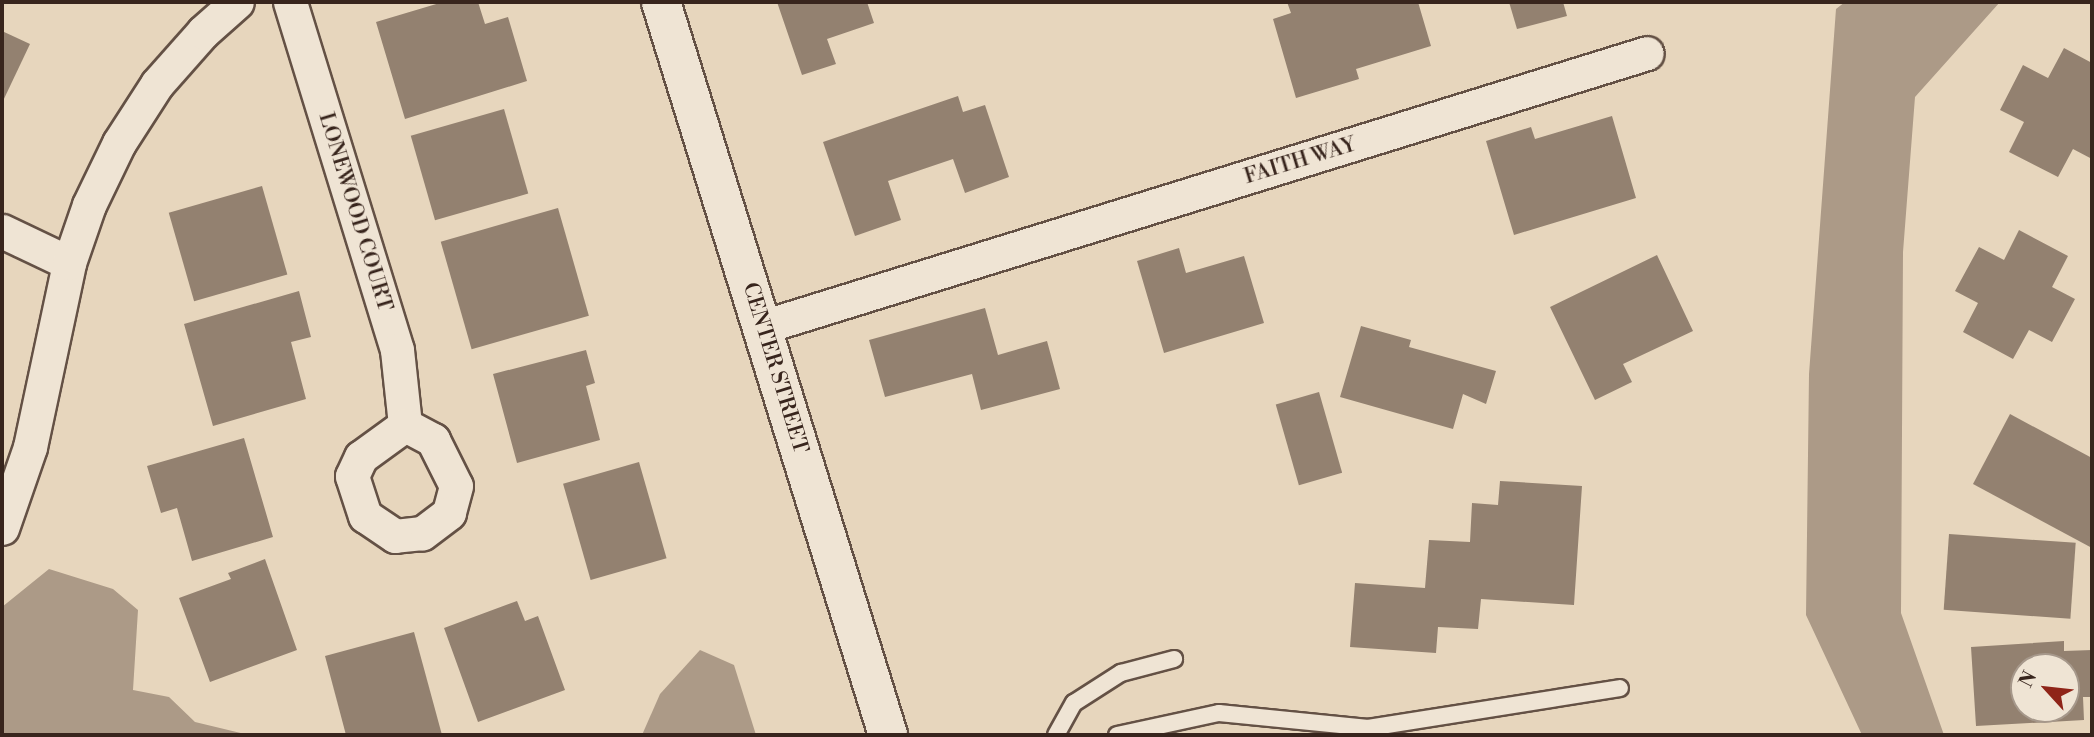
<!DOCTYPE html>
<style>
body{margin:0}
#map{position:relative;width:2094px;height:737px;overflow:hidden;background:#e7d6bd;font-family:"Libre Bodoni",serif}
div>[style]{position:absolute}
.water>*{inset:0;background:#ac9a87}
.building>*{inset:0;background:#938170;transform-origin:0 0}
.roads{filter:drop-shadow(2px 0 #645145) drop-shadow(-2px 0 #645145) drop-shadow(0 2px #645145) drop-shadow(0 -2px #645145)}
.lane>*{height:16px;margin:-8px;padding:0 8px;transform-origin:8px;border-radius:8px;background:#efe4d4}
.street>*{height:33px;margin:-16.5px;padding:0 16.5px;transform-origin:16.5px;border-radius:16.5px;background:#efe4d4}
.secondary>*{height:38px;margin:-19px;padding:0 19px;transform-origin:19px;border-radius:19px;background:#efe4d4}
span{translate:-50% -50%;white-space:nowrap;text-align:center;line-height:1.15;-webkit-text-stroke:6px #efe4d4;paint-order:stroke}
.street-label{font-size:21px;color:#38251d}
.frame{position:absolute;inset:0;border:4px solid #38251d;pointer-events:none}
.north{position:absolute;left:2010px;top:653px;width:70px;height:70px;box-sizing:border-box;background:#efe4d4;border:2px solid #a6988b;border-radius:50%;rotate:297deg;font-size:19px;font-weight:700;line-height:28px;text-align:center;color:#38251d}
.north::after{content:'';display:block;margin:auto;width:24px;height:32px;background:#8f2418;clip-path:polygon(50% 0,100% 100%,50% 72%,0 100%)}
</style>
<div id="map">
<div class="water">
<div style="clip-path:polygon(1845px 2px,2000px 2px,1915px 97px,1903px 252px,1901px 613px,1944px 735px,1862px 735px,1806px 615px,1809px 374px,1836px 9px)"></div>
<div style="clip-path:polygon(49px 569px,113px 589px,138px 610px,133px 690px,169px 697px,195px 722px,249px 735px,2px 735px,2px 607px)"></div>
<div style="clip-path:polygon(700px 650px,734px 665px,756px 735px,642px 735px,660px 694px)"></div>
</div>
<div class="building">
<div style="clip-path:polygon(443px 2px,478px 2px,485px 24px,508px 17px,527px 81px,405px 119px,376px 22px)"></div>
<div style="clip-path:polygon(777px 2px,867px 2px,874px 23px,827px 39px,836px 64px,802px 75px)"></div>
<div style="clip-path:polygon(1287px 2px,1418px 2px,1431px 46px,1356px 69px,1359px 79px,1296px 98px,1273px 19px,1291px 13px)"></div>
<div style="clip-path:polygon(1509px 2px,1563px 2px,1567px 16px,1517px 29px)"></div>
<div style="clip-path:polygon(2px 31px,30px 44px,2px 103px)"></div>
<div style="clip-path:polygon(2064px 48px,2092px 63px,2092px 159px,2073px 149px,2058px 177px,2009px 152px,2024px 122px,2000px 110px,2023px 65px,2048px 78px)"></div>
<div style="clip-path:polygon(958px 96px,963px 112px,985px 105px,1009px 177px,965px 193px,953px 159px,888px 181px,901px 220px,855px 236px,823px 142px)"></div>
<div style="left:504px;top:109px;width:88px;height:97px;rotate:74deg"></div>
<div style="clip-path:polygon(1612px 116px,1636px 198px,1514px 235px,1486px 141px,1531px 127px,1535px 139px)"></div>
<div style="left:262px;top:186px;width:92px;height:97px;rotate:74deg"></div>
<div style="left:558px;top:208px;width:112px;height:122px;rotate:74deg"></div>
<div style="clip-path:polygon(2019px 230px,2068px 256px,2052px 287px,2075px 299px,2052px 342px,2029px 330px,2013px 359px,1963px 332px,1978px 303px,1955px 291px,1979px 247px,2004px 260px)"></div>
<div style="clip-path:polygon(1179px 248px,1186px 273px,1244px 256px,1264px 323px,1164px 353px,1137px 261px)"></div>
<div style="clip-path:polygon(1657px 255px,1693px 331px,1623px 364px,1632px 382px,1595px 400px,1550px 307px)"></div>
<div style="clip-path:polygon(299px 291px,311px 337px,291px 342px,306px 399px,213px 426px,184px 324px)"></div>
<div style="clip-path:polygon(985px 308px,998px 355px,1047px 341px,1060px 389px,981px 410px,972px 374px,885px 397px,869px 340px)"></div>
<div style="clip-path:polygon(1361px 326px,1411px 340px,1409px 347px,1496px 371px,1486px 404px,1463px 394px,1453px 429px,1340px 397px)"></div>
<div style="clip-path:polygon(586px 350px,595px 383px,586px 386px,600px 440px,517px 463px,493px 374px)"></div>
<div style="left:1319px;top:392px;width:84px;height:45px;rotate:74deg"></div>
<div style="clip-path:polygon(2010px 414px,2092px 458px,2092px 548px,1973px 484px)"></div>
<div style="clip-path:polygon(244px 438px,273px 537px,192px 561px,177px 508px,161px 513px,147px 466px)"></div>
<div style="left:639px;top:462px;width:100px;height:79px;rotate:74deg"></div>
<div style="clip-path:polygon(1500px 481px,1582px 486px,1574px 605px,1481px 599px,1478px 629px,1438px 627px,1436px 653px,1350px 647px,1355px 583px,1425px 588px,1429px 540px,1470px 542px,1472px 503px,1498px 505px)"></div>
<div style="left:1949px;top:534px;width:127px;height:76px;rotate:4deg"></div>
<div style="clip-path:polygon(265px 559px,297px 650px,210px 682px,179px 598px,231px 579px,228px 573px)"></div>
<div style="clip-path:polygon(517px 601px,525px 621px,538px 616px,565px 690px,478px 722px,444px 628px)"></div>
<div style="clip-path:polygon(414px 632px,442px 735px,346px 735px,325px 656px)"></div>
<div style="clip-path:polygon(evenodd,2064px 641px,2064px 651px,2092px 650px,2092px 697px,2083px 697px,2084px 720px,1976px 726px,1971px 647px,2064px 641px,2024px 667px,2066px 667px,2066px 709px,2024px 709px,2024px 667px)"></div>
</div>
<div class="roads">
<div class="lane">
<div style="left:1056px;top:735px;width:37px;rotate:-61deg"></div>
<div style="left:1074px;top:703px;width:56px;rotate:-32.6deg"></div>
<div style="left:1121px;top:673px;width:55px;rotate:-14.8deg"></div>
<div style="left:1117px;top:735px;width:104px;rotate:-12.2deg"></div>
<div style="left:1219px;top:713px;width:150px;rotate:5.7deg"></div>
<div style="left:1368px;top:728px;width:255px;rotate:-9deg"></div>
</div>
<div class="street">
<div style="left:290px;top:2px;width:364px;rotate:72.9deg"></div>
<div style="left:397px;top:350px;width:75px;rotate:83.9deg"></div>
<div style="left:2px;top:231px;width:74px;rotate:25.5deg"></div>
<div style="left:762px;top:327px;width:926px;rotate:-17.2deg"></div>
<div style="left:405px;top:425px;width:32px;rotate:28deg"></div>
<div style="left:433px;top:440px;width:51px;rotate:63.4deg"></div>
<div style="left:456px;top:486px;width:28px;rotate:105deg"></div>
<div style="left:449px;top:513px;width:34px;rotate:143deg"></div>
<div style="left:422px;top:533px;width:27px;rotate:174deg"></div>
<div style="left:395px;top:536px;width:36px;rotate:-146deg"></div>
<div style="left:365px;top:516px;width:42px;rotate:-108deg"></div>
<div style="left:352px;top:476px;width:21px;rotate:-65deg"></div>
<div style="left:361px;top:457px;width:54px;rotate:-36deg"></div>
<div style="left:2px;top:528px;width:86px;rotate:-70.9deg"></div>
<div style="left:30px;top:447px;width:188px;rotate:-78deg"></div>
<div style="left:69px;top:263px;width:61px;rotate:-71deg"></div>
<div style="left:89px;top:205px;width:69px;rotate:-64.2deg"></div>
<div style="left:119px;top:143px;width:70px;rotate:-57.2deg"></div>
<div style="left:157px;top:84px;width:69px;rotate:-48.5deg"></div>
<div style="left:203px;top:32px;width:45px;rotate:-41.4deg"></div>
</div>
<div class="secondary">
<div style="left:661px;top:2px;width:767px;rotate:72.79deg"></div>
</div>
</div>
<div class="street-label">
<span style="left:1300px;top:161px;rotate:-17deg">FAITH WAY</span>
<span style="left:355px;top:212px;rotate:73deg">LONEWOOD COURT</span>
<span style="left:775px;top:368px;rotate:73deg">CENTER STREET</span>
</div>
<div class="frame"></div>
<div class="north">N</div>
</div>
